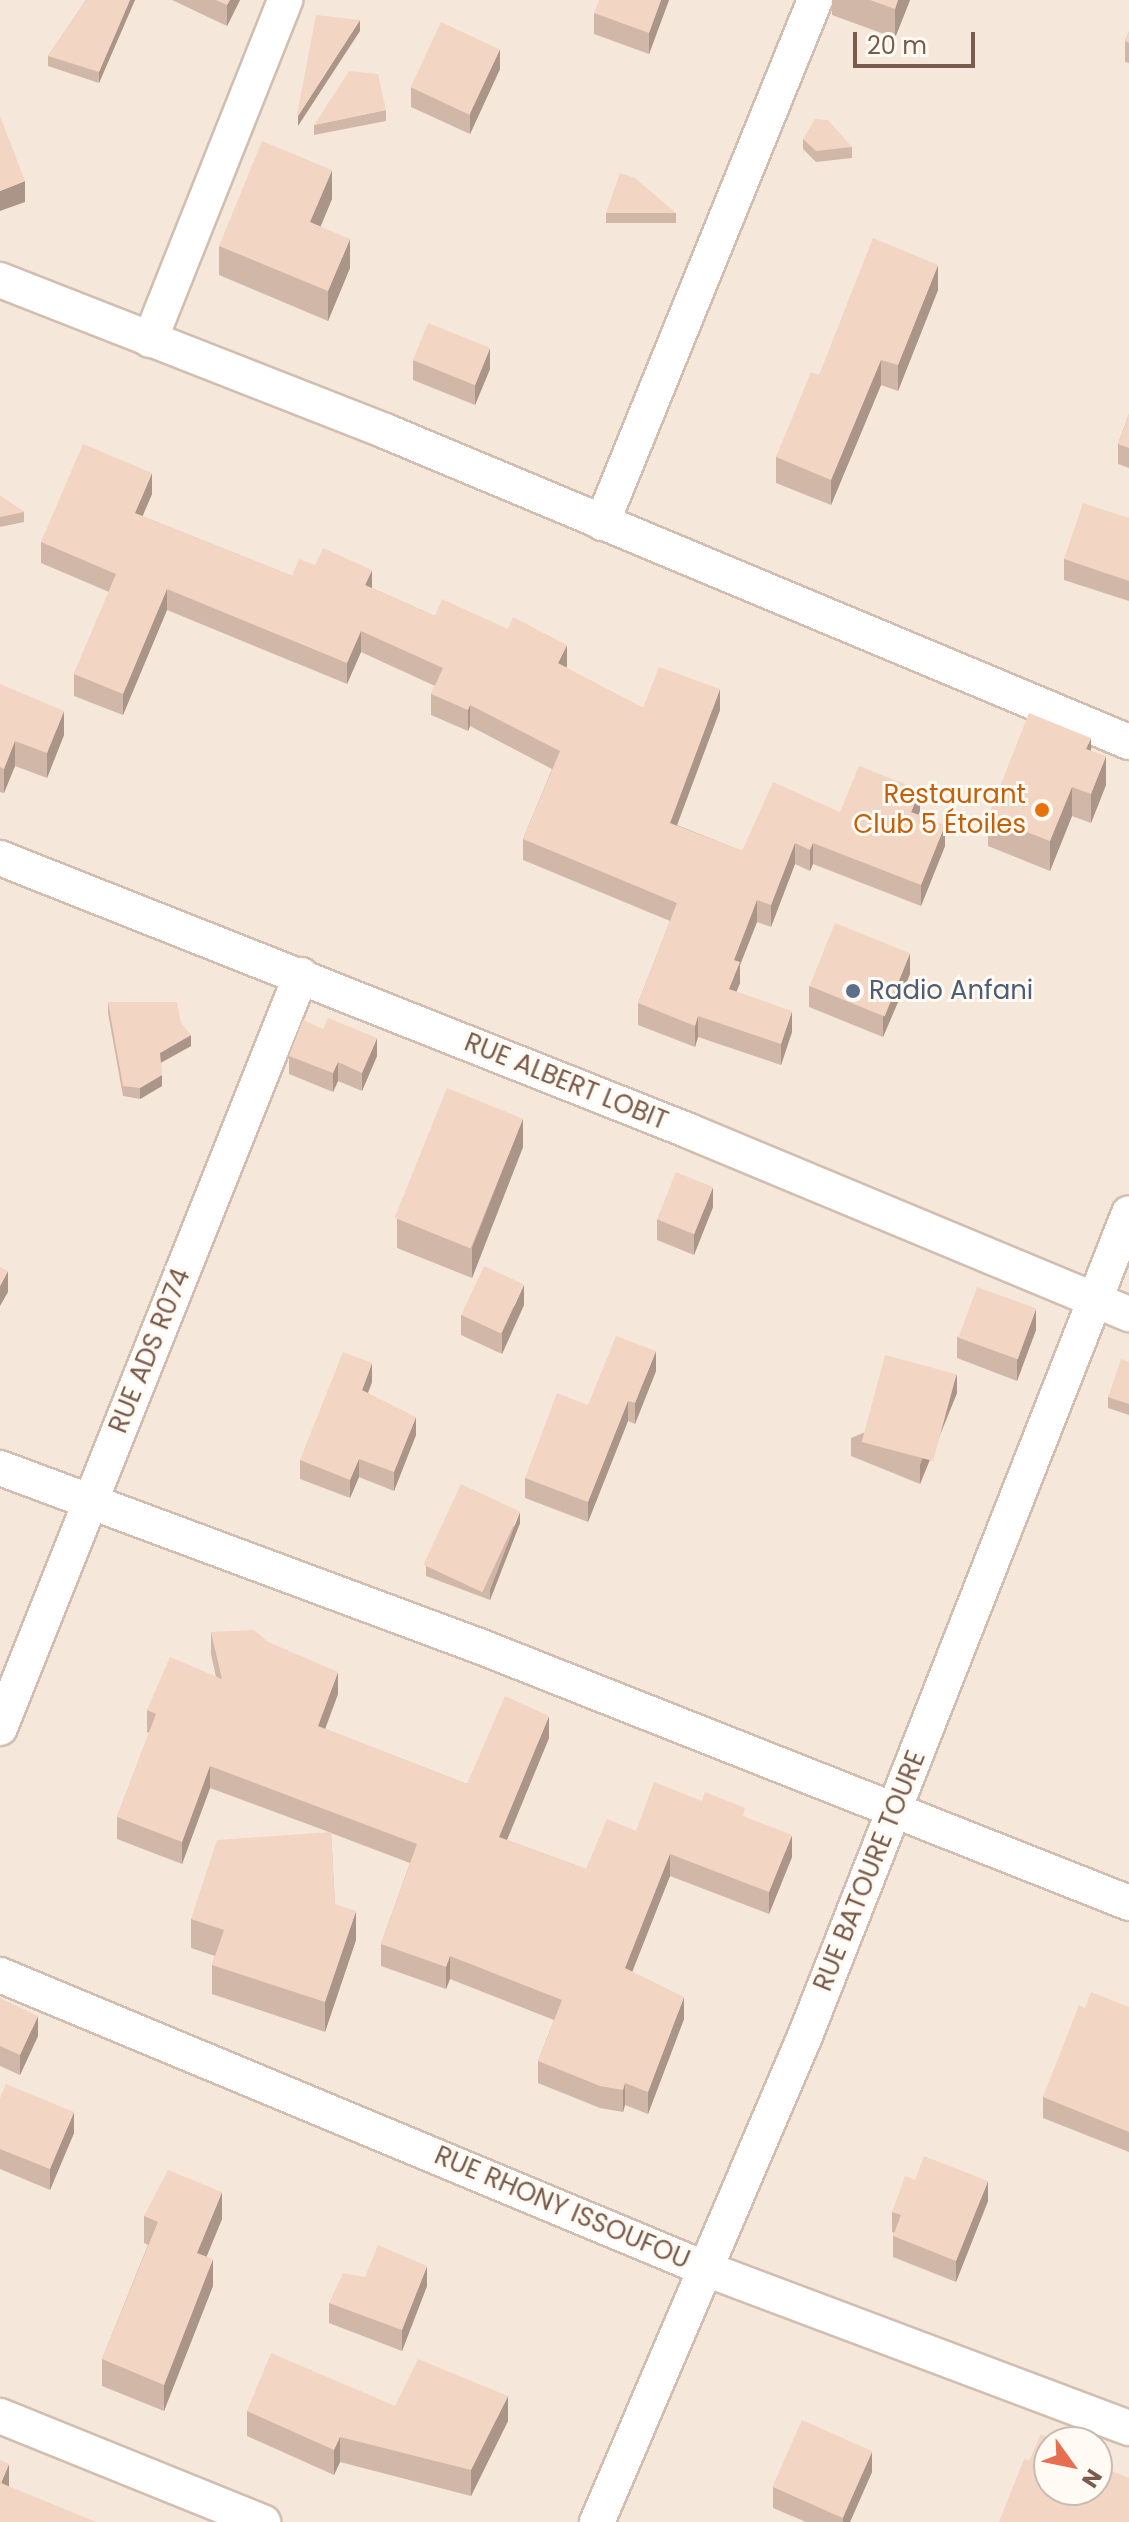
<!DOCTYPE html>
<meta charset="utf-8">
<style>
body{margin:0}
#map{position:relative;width:1129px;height:2522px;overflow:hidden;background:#fdf6ec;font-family:Poppins,sans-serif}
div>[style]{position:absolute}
.residential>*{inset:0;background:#f5e8da}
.roads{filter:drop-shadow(2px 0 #d1beb0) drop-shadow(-2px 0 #d1beb0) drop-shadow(0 2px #d1beb0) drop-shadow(0 -2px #d1beb0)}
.minor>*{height:34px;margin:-17px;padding:0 17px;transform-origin:17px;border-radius:17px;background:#fff}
.wall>*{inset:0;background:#d1b7a8;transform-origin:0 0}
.shaded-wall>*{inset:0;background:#aa9588}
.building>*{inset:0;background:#f3d5c3;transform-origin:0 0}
.dots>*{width:22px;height:22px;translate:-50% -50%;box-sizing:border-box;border:4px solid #fffaf3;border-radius:50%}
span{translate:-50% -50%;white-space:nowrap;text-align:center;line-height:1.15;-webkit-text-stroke:6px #fffaf3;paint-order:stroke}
.food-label{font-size:26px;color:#c56008}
.right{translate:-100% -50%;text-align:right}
.service-label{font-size:26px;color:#4e5e75}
.left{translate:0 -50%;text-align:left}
.street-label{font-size:26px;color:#7a5c4d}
.north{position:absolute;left:1033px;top:2426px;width:80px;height:80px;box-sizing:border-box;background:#fffaf3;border:2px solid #cabbb1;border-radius:50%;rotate:123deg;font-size:22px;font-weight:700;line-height:32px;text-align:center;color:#7a5c4d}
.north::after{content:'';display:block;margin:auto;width:28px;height:36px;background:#e76f51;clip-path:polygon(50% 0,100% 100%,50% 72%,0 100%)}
.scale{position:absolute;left:853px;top:32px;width:122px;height:36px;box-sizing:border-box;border:4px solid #7a5c4d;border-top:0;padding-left:10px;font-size:24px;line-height:28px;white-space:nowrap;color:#7a5c4d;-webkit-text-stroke:6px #fffaf3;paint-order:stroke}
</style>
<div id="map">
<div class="residential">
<div style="clip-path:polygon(evenodd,0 0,1129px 0,1129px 2522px,0 2522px,0 0,1049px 2442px,1097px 2442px,1097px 2490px,1049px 2490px,1049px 2442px)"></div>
</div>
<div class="roads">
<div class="minor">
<div style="left:0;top:280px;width:414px;rotate:21.4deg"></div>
<div style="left:385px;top:431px;width:806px;rotate:22.69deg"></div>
<div style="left:150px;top:340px;width:366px;rotate:-68.3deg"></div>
<div style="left:602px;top:523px;width:565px;rotate:-67.84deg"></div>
<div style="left:0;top:858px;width:741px;rotate:21.61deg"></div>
<div style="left:689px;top:1131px;width:477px;rotate:22.6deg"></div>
<div style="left:0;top:1468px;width:511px;rotate:20.39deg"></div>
<div style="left:479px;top:1646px;width:699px;rotate:21.57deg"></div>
<div style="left:0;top:1728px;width:811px;rotate:-68.21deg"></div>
<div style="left:0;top:1975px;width:765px;rotate:22.61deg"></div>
<div style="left:706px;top:2269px;width:452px;rotate:20.6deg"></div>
<div style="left:0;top:2416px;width:284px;rotate:22deg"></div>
<div style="left:597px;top:2522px;width:529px;rotate:-66.83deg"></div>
<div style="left:805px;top:2036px;width:884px;rotate:-68.51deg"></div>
</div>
</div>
<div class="wall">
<div style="clip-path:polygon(86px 0,135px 0,99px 83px,48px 66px,48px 56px)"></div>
<div style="clip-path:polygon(172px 0,240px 0,227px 26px)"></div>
<div style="clip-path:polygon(669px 0,649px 54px,594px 34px,594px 13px)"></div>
<div style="clip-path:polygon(832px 0,910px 0,895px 38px,832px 15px)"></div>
<div style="clip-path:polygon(1129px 31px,1129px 63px,1125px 62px,1125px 41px)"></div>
<div style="clip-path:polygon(500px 69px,470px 134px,411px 107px,411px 87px)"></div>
<div style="clip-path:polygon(386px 110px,386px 121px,314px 135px,314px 125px)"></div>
<div style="clip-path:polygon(803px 139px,852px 147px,852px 158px,816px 162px,803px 149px)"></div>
<div style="clip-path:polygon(332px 199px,320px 227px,350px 268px,328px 321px,219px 275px,219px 246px)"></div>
<div style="left:606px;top:213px;width:70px;height:10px"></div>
<div style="clip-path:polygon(938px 290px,898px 391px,881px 385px,831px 505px,776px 483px,776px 457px,819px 375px)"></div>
<div style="clip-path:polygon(413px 360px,490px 369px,475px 405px,413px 380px)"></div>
<div style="clip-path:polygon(1129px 414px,1129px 468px,1118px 464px,1118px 444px)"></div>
<div style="clip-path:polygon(152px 494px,142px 516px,292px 576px,372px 588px,435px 616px,567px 666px,566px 668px,643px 708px,720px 710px,677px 825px,742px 851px,840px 812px,920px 811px,918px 815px,945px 846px,921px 906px,813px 864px,810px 871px,795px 864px,771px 927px,757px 922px,740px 965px,740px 983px,736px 992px,792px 1032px,781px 1065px,698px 1037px,695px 1047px,638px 1025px,638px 1003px,670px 921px,523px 860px,523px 839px,552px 769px,470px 726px,468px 731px,431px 715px,431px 694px,435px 686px,361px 652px,347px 684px,167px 610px,123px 715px,74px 696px,74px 674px,109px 592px,41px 563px,41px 542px)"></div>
<div style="clip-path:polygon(0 496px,24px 512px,24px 522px,0 527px)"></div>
<div style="clip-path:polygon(1129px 518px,1129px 601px,1064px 580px,1064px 559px)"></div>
<div style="clip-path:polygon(0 684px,64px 735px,47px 778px,15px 766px,4px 793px,0 792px)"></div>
<div style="clip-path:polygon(1091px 751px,1106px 785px,1091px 823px,1072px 816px,1050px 871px,988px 846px,988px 817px)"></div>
<div style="clip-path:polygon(910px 974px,883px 1037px,809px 1007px,809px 986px)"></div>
<div style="clip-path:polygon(108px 1002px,181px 1023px,191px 1046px,161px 1063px,162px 1086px,140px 1099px,123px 1096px,108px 1013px)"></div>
<div style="clip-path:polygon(289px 1056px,377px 1056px,362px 1091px,338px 1081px,333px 1092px,289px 1074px)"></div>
<div style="clip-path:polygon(523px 1147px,472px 1278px,397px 1248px,397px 1219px)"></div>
<div style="clip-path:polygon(713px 1207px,694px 1255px,657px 1240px,657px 1219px)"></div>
<div style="clip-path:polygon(524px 1305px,502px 1354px,461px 1335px,461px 1315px)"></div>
<div style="clip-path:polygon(1036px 1330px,1017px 1381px,957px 1358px,957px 1337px)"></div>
<div style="clip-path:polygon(1129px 1362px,1129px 1415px,1108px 1408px,1108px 1397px)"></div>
<div style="clip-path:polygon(656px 1371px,635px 1424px,628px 1421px,588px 1522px,525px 1498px,525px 1478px,588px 1405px)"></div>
<div style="clip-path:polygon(372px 1382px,368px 1393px,416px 1435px,394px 1491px,359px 1477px,350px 1498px,300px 1479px,300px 1460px)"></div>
<div style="clip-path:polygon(957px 1393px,920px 1484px,851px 1456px,851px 1438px)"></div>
<div style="clip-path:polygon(520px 1523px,490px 1600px,426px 1576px,426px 1566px)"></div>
<div style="clip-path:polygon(211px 1632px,268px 1642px,338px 1694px,325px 1729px,467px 1784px,549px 1738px,507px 1840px,586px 1869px,636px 1831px,702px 1801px,745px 1817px,792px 1857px,769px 1914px,670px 1876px,632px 1972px,684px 2019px,648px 2114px,625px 2105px,623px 2112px,600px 2108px,538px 2083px,538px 2061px,554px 2020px,450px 1979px,446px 1989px,381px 1966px,381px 1944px,410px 1863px,331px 1833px,335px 1904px,356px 1940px,325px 2032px,212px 1994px,212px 1965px,215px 1956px,191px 1948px,191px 1919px,329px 1832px,210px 1788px,182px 1864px,117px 1839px,117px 1817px,149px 1733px,147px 1732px,147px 1710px,216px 1677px,211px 1654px)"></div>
<div style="clip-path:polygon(0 1998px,38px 2036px,20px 2075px,0 2066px)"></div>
<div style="clip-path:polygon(1129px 2007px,1129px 2152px,1043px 2118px,1043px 2097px,1085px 2008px)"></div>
<div style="clip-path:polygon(0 2098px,74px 2133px,50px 2190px,0 2169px)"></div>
<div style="clip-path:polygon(915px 2180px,988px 2201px,956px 2282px,893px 2257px,893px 2236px,894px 2233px,892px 2232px,892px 2212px)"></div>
<div style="clip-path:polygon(144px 2216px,222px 2219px,206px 2257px,213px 2286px,164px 2411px,102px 2386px,102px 2359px,148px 2245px,144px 2243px)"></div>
<div style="clip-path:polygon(427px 2286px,402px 2351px,329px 2323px,329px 2303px)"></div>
<div style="clip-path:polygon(395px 2406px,508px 2421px,471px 2496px,340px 2462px,334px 2475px,247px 2436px,247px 2411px)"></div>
<div style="clip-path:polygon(872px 2472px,850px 2522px,806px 2522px,773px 2508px,773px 2487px)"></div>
</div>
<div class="shaded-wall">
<div style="clip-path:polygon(130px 0,135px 0,99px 83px,99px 72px)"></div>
<div style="clip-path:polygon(230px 0,240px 0,227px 26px,227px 5px)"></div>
<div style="clip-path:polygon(661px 0,669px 0,649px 54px,649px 33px)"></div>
<div style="clip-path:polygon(898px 0,910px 0,895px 38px,895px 9px)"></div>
<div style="clip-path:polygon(360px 20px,360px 31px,298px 126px,298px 116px)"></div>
<div style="clip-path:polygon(500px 49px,500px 69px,470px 134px,470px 113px)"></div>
<div style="clip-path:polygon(332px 170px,332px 199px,310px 252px,310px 222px)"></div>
<div style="clip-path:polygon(25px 181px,25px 202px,0 211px,0 191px)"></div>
<div style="clip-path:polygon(350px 239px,350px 268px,328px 321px,328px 291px)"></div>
<div style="clip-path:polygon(938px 265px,938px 290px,898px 391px,898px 365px)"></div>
<div style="clip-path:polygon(490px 348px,490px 369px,475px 405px,475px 384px)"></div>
<div style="clip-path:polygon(881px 360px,881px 385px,831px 505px,831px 480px)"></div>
<div style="clip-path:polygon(152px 473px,152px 494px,135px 534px,135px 513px)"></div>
<div style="clip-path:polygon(372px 570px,372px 591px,365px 585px)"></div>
<div style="clip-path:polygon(167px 589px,167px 610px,123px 715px,123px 694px)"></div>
<div style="clip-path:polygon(361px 631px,361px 652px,347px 684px,347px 663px)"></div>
<div style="clip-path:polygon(567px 645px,567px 666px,558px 684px,558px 663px)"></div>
<div style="clip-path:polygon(720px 689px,720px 710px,670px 844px,670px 823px)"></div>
<div style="clip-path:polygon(470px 705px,470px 726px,468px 731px,468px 710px)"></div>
<div style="clip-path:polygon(64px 711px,64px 735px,47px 778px,47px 753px)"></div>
<div style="clip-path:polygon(1091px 738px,1091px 767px,1086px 749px)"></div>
<div style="clip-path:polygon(15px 741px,15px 766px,4px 793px,4px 769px)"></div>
<div style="clip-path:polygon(1106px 756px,1106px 785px,1091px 823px,1091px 794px)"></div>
<div style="clip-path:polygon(1072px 787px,1072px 816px,1050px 871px,1050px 841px)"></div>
<div style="clip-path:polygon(920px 790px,920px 811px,911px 833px,911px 812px)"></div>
<div style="clip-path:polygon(945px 825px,945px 846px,921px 906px,921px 885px)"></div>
<div style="clip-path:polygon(795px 843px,795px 864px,771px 927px,771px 905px)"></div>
<div style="clip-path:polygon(813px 843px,813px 864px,810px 871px,810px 850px)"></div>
<div style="clip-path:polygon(757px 900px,757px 922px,740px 965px,740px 983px,729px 1010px,729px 989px,734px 960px)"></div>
<div style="clip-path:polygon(910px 953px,910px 974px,883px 1037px,883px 1016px)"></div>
<div style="clip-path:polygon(792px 1011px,792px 1032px,781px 1065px,781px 1044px)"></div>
<div style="clip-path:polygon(698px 1016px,698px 1037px,695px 1047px,695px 1026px)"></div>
<div style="clip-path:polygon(191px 1035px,191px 1046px,160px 1063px,160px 1053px)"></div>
<div style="clip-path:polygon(377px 1038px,377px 1056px,362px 1091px,362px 1073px)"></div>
<div style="clip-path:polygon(338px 1062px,338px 1081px,333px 1092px,333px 1073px)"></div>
<div style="clip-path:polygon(162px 1075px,162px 1086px,140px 1099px,140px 1088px)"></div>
<div style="clip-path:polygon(523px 1118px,523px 1147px,472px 1278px,472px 1248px)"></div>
<div style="clip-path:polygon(713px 1187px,713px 1207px,694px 1255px,694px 1235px)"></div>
<div style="clip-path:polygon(8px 1271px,8px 1292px,0 1306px,0 1286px)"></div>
<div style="clip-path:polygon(524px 1285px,524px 1305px,502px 1354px,502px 1333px)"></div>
<div style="clip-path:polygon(1036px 1309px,1036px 1330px,1017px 1381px,1017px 1360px)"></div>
<div style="clip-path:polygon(656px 1351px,656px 1371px,635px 1424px,635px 1403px)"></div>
<div style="clip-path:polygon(372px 1363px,372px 1382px,362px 1408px,362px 1390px)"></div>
<div style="clip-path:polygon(957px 1374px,957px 1393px,920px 1484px,920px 1465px)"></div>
<div style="clip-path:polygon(628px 1401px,628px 1421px,588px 1522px,588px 1502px)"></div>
<div style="clip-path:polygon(416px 1417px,416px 1435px,394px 1491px,394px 1472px)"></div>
<div style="clip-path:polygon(359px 1459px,359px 1477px,350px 1498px,350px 1480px)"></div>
<div style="clip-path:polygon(520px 1512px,520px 1523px,490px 1600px,490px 1590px)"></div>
<div style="clip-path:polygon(338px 1672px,338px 1694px,318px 1748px,318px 1726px)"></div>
<div style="clip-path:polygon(549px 1716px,549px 1738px,499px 1859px,499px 1837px)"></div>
<div style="clip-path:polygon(210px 1766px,210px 1788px,182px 1864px,182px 1842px)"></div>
<div style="clip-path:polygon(792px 1835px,792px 1857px,769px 1914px,769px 1892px)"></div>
<div style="clip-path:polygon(670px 1854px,670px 1876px,625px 1990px,625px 1968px)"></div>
<div style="clip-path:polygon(356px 1911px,356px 1940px,325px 2032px,325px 2002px)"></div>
<div style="clip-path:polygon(450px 1956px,450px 1979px,446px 1989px,446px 1967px)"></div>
<div style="clip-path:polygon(684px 1997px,684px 2019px,648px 2114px,648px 2092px)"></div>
<div style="clip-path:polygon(38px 2016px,38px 2036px,20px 2075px,20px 2055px)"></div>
<div style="clip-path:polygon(625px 2083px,625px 2105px,623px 2112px,623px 2090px)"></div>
<div style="clip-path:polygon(74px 2112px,74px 2133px,50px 2190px,50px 2169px)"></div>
<div style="clip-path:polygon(988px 2181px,988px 2201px,956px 2282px,956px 2261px)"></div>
<div style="clip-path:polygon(222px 2192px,222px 2219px,197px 2280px,197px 2253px)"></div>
<div style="clip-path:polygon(213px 2259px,213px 2286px,164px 2411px,164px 2385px)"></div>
<div style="clip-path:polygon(427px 2266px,427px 2286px,402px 2351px,402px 2330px)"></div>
<div style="clip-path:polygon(508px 2396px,508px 2421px,471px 2496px,471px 2470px)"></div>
<div style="clip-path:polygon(340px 2437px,340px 2462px,334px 2475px,334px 2450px)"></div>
<div style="clip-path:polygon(872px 2451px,872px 2472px,850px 2522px,843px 2522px,843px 2518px)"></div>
<div style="clip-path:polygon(9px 2464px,9px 2488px,1px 2483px)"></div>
</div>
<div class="building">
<div style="clip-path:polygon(86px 0,130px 0,99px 72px,48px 56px)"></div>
<div style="clip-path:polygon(216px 0,230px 0,227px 5px)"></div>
<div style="clip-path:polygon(599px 0,661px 0,649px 33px,594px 13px)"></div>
<div style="clip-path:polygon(870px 0,898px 0,895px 9px)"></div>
<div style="clip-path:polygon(316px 15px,360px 20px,298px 116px,297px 115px)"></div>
<div style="left:441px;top:22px;width:65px;height:72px;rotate:25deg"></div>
<div style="clip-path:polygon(1129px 31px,1129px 43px,1125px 41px)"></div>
<div style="clip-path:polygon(349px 71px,378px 74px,386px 110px,314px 125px)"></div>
<div style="clip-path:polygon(0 116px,25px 181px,0 191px)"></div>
<div style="clip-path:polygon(815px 119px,828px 120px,852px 147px,816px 151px,803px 139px)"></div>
<div style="clip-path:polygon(262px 141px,332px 170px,310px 222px,350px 239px,328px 291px,219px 246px)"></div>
<div style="clip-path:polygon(620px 173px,635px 178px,676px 213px,606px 213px)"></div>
<div style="clip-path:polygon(873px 238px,938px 265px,898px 365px,881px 360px,831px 480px,776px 457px,811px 372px,819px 375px)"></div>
<div style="left:428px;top:323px;width:67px;height:40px;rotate:22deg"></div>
<div style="clip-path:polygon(1129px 414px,1129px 448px,1118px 444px)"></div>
<div style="clip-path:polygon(83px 444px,152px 473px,135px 513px,292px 576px,299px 559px,315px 565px,323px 548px,372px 570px,365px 585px,435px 616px,442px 599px,508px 629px,513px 617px,567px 645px,558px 663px,643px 708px,659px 667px,720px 689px,670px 823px,742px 851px,773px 782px,840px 812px,859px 766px,920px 790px,911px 812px,945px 825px,921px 885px,813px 843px,810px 850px,795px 843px,771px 905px,757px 900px,734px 960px,740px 962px,729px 989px,792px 1011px,781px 1044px,698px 1016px,695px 1026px,638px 1003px,677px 903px,523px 839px,560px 751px,470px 705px,468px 710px,431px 694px,443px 668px,361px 631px,347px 663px,167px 589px,123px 694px,74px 674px,116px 574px,41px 542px)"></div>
<div style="clip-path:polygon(0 496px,24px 512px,0 517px)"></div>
<div style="clip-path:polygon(1083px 503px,1129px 518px,1129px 581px,1064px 559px)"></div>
<div style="clip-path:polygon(0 684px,64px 711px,47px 753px,15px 741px,4px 769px,0 767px)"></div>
<div style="clip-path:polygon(1029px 713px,1091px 738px,1086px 749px,1106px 756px,1091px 794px,1072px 787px,1050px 841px,988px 817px)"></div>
<div style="left:835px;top:923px;width:81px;height:68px;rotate:22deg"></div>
<div style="clip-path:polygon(108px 1002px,177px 1002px,181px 1023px,191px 1035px,160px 1053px,162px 1075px,140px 1088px,123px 1086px)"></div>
<div style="clip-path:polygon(328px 1018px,377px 1038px,362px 1073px,338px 1062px,333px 1073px,289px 1056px,303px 1020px,323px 1029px)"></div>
<div style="left:447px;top:1088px;width:82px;height:140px;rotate:22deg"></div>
<div style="left:676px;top:1172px;width:40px;height:51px;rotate:22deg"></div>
<div style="left:484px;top:1266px;width:44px;height:54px;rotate:25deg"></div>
<div style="clip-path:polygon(0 1267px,8px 1271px,0 1286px)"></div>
<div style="left:977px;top:1287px;width:63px;height:54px;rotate:20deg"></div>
<div style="clip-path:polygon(616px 1336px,656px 1351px,635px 1403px,628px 1401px,588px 1502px,525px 1478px,557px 1393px,588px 1405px)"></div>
<div style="clip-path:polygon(343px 1352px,372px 1363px,362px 1390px,416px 1417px,394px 1472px,359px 1459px,350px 1480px,300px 1460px)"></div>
<div style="left:885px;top:1355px;width:74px;height:90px;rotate:15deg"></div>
<div style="clip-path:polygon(1121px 1359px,1129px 1362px,1129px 1404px,1108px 1397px)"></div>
<div style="left:461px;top:1484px;width:65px;height:89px;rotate:25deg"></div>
<div style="clip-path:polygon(254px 1630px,268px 1642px,338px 1672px,318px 1726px,467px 1784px,505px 1696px,549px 1716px,499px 1837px,586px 1869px,607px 1819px,636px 1831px,654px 1782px,702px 1801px,705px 1792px,745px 1808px,743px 1816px,792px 1835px,769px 1892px,670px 1854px,625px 1968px,684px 1997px,648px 2092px,625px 2083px,623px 2090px,600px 2086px,538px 2061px,562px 2000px,450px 1956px,446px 1967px,381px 1944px,417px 1844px,210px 1766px,182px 1842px,117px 1817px,156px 1714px,147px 1710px,170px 1657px,222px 1679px,211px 1632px)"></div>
<div style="clip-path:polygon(331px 1832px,335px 1904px,356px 1911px,325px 2002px,212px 1965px,224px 1930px,191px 1919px,217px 1840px)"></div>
<div style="clip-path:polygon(1091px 1992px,1129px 2007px,1129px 2132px,1043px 2097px,1079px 2005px,1085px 2008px)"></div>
<div style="clip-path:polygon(0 1998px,38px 2016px,20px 2055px,0 2046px)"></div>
<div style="clip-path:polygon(6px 2084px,74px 2112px,50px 2169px,0 2149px,0 2098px)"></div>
<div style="clip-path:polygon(924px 2156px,988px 2181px,956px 2261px,893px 2236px,901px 2215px,892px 2212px,905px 2176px,915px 2180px)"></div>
<div style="clip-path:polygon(168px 2170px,222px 2192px,197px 2253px,213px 2259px,164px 2385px,102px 2359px,158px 2222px,144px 2216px)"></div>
<div style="clip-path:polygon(378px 2245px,427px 2266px,402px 2330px,329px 2303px,343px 2273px,365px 2277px)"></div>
<div style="clip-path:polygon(271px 2353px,395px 2406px,418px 2359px,508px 2396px,471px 2470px,340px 2437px,334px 2450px,247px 2411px)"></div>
<div style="left:802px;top:2420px;width:77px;height:73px;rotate:24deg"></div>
<div style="clip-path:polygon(1041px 2434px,1058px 2442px,1049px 2442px,1049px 2490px,1097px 2490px,1097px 2465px,1129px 2478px,1129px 2522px,999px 2522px,1024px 2459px,1029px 2461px)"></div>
<div style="clip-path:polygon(0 2460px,9px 2464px,1px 2483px,96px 2522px,0 2522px)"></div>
</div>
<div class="dots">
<div style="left:1042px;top:810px;background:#e8710a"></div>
<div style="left:853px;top:991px;background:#5c6f8a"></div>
</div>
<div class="food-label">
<span class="right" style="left:1026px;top:810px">Restaurant<br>Club 5 Étoiles</span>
</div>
<div class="service-label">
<span class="left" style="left:869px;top:991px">Radio Anfani</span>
</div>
<div class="street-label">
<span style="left:566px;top:1082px;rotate:22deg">RUE ALBERT LOBIT</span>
<span style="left:150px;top:1351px;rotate:-68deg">RUE ADS R074</span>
<span style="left:870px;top:1871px;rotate:-68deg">RUE BATOURE TOURE</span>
<span style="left:562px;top:2208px;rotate:23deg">RUE RHONY ISSOUFOU</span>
</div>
<div class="north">N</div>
<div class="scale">20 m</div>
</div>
